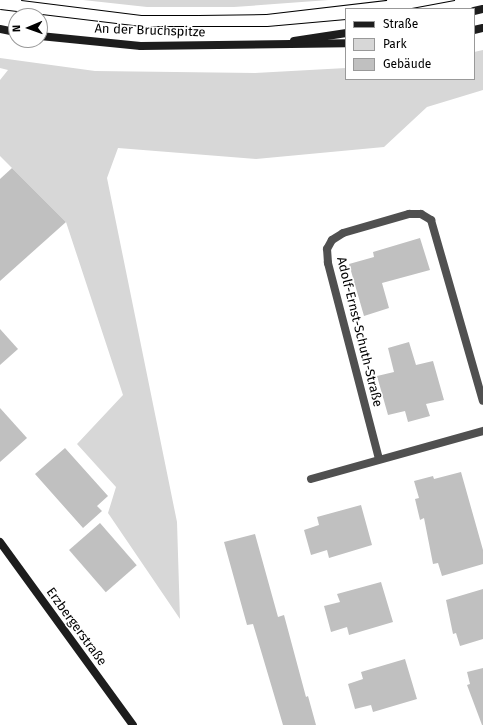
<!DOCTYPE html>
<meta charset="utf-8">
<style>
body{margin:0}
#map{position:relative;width:483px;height:725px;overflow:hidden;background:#fff;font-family:"Fira Sans",sans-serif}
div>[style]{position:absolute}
.green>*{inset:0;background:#d7d7d7}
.building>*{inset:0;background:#c0c0c0;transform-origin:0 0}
.street>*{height:8px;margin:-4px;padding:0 4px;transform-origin:4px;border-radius:4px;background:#505050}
.secondary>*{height:8px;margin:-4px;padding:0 4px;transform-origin:4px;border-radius:4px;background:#1d1d1d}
.tram>*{height:1px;margin:-0.5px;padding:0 0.5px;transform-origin:0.5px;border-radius:0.5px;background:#000}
span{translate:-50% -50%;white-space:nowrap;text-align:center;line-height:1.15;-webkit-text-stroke:3px #fff;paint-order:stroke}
.street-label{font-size:13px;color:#000}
.legend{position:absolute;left:345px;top:8px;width:130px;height:72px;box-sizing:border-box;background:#fff;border:1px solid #999;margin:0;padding:5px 7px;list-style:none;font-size:12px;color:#000}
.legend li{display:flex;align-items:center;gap:8px;height:20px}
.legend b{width:20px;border:1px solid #999}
.north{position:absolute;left:8px;top:8px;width:40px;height:40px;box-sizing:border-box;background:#fff;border:1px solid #999;border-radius:50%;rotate:268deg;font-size:11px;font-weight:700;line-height:16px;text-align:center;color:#000}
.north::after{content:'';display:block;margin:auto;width:14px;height:18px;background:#000;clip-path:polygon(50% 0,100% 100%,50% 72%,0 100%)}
</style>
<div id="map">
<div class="green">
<div style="clip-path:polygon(83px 0,329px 0,234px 7px,147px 7px)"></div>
<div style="clip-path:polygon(483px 50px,483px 90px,427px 107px,384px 147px,256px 159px,118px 148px,107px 178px,177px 522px,180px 619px,108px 513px,116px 487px,77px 444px,123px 395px,66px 222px,0 156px,0 80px,8px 70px,0 68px,0 58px,95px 71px,255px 73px,346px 68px,346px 79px,474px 79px,474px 52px)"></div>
</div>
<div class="building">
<div style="clip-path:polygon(12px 168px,66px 222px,0 281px,0 179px)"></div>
<div style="clip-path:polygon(420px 238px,430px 270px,382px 283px,389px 308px,364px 316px,349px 264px,374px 257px,373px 252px)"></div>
<div style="clip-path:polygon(0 329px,18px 349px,0 365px)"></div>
<div style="clip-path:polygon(409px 342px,416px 365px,433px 361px,444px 400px,426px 404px,430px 416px,408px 422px,405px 411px,388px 415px,377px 376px,394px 372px,388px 348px)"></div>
<div style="clip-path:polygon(0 408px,27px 438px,0 462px)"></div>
<div style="clip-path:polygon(65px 448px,108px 496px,97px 506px,102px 511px,83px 528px,35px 474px)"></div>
<div style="clip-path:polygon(461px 472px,483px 550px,483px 564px,442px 576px,438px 563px,433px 564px,424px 518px,420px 520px,415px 499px,419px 498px,414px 481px,433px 476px,434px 479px)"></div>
<div style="clip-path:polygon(361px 505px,372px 545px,329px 558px,327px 550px,311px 555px,304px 530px,319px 525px,317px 517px)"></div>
<div style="left:100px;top:523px;width:56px;height:41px;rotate:49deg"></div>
<div style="clip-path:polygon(255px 534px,278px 617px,284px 615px,306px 697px,308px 696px,316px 725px,283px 725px,253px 624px,247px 625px,224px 542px)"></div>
<div style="clip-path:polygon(381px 582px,393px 622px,349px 635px,347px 627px,331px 632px,324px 606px,340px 602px,337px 594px)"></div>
<div style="clip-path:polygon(483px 589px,483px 639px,460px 646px,456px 633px,453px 634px,446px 600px)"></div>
<div style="clip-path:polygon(405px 659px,417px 699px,373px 712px,371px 705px,355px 709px,348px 684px,363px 679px,361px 672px)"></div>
<div style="clip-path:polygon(483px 668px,483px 725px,482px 725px,467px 685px,470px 684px,467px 672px)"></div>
</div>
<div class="street">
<div style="left:379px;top:459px;width:203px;rotate:-104.6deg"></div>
<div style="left:328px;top:263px;width:14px;rotate:-94deg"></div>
<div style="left:327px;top:249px;width:10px;rotate:-61deg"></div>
<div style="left:332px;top:240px;width:13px;rotate:-32deg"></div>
<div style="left:343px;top:233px;width:69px;rotate:-16.1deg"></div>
<div style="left:409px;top:214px;width:12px"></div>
<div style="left:421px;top:214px;width:12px;rotate:31deg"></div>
<div style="left:431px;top:220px;width:188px;rotate:74deg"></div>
<div style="left:311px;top:479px;width:179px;rotate:-15.6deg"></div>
</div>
<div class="secondary">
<div style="left:474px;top:11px;width:9px;rotate:-13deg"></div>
<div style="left:0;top:29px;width:16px;rotate:11deg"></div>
<div style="left:474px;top:30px;width:9px;rotate:-13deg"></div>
<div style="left:40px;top:36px;width:101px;rotate:5.7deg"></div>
<div style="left:141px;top:46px;width:205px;rotate:-0.8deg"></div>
<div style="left:294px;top:41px;width:53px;rotate:-8.7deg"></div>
<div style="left:0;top:542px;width:226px;rotate:54deg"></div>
</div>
<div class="tram">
<div style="left:21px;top:0;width:121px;rotate:7.1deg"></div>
<div style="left:141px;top:15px;width:57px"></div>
<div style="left:198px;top:15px;width:68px;rotate:-0.8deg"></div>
<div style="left:266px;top:14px;width:121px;rotate:-6.7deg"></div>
<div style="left:0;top:9px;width:142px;rotate:6.9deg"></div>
<div style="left:141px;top:26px;width:126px"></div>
<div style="left:267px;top:26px;width:79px;rotate:-5.1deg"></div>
<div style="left:406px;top:9px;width:49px;rotate:-10.6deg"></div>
</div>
<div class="street-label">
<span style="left:150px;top:31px;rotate:2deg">An der Bruchspitze</span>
<span style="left:359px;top:332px;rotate:76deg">Adolf-Ernst-Schuth-Straße</span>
<span style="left:76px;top:627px;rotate:54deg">Erzbergerstraße</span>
</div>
<ul class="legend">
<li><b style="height:5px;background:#1d1d1d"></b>Straße</li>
<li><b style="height:11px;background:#d7d7d7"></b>Park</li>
<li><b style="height:11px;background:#c0c0c0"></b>Gebäude</li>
</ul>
<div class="north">N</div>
</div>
